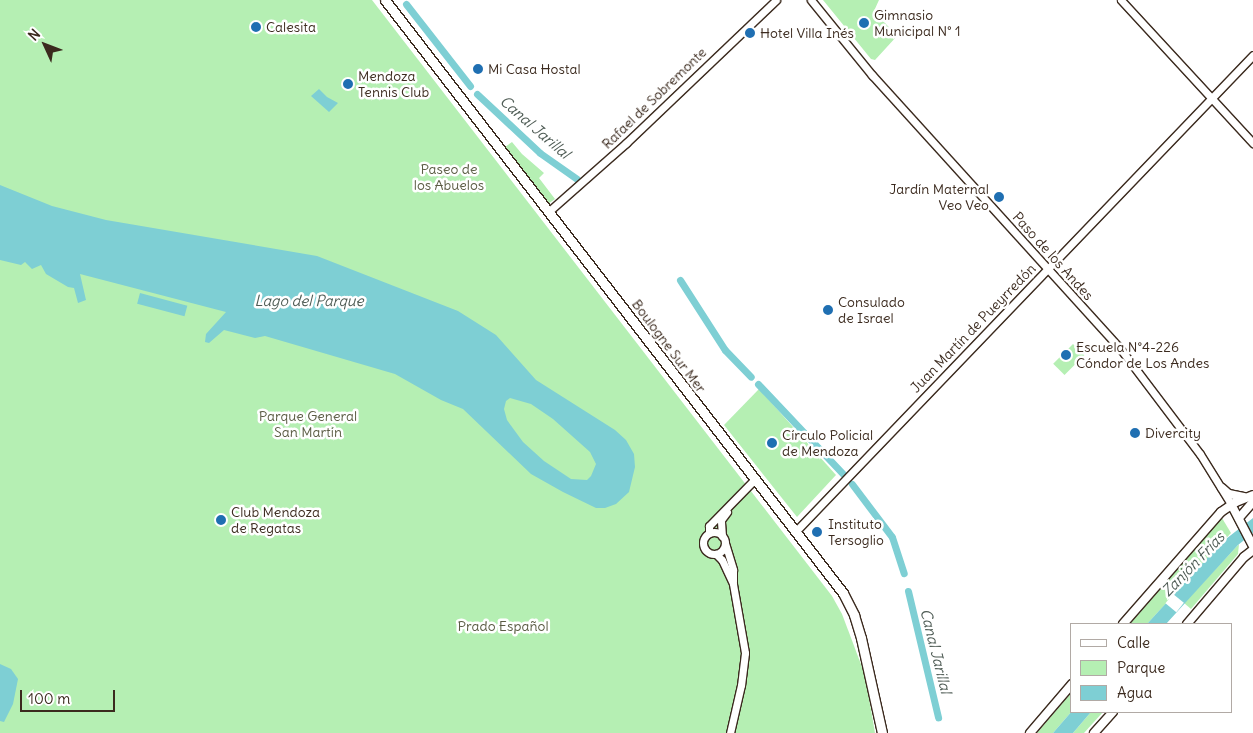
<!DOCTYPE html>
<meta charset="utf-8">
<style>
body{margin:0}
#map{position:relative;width:1253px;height:733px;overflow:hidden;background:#fff;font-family:Delius,sans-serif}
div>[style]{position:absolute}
.green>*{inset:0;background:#b5efb3;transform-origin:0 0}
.water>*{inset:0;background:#7ecfd4;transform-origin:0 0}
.pier>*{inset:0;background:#fff;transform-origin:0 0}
.canal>*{height:7px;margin:-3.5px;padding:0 3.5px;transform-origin:3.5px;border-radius:3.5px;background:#7ecfd4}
.roads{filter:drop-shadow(1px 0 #3b2a1e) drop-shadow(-1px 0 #3b2a1e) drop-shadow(0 1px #3b2a1e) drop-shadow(0 -1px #3b2a1e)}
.tertiary>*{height:7px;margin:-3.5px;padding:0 3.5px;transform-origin:3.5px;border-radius:3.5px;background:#fff}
.tertiary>.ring{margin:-3.5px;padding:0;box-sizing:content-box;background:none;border:7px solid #fff;border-radius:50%}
.secondary>*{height:8px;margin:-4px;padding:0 4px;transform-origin:4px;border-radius:4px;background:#fff}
.primary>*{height:9px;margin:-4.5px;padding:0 4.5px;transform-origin:4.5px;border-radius:4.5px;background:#fff}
.dots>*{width:14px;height:14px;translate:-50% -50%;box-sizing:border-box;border:2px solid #fff;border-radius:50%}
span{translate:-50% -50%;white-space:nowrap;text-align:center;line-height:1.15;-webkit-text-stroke:5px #fff;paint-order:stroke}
.poi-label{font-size:14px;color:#3b2a1e}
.left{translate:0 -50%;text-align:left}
.right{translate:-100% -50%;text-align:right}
.street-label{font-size:14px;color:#3b2a1e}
.park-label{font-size:14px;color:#5a5b43}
.water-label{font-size:15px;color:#4f5c55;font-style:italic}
.legend{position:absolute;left:1070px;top:623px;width:162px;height:90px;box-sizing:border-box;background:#fff;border:1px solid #b1aaa5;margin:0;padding:6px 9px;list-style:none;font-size:15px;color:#3b2a1e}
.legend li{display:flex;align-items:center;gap:10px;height:25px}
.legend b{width:25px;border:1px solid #b1aaa5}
.north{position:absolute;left:20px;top:20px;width:50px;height:50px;-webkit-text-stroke:4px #fff;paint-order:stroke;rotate:313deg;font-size:14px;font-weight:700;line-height:20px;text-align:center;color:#3b2a1e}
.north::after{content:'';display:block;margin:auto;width:18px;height:22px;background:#3b2a1e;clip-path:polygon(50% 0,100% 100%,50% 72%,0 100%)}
.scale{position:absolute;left:20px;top:690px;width:95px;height:22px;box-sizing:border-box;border:2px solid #3b2a1e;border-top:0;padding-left:6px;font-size:15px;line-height:18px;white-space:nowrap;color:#3b2a1e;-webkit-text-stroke:4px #fff;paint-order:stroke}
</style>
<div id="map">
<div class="green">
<div style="clip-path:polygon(0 0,372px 0,832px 596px,842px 614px,865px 675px,875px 733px,0 733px)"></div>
<div style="clip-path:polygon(823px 0,879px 0,874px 11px,897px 36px,875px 60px,871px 59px)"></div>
<div style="clip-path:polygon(512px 142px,522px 154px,544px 173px,539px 178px,555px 199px,548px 204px,505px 147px)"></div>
<div style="left:1073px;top:344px;width:16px;height:28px;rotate:45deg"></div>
<div style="clip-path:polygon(759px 389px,836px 475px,797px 517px,724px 425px)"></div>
<div style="clip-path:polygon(1222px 518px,1231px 533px,1147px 624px,1130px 624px)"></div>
<div style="clip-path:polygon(1239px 544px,1238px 554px,1191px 609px,1184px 603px)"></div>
<div style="clip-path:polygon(1072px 692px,1072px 711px,1053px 733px,1037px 733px)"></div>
<div style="clip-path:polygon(1091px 712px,1103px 712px,1084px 733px,1073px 733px)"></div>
</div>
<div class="water">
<div style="clip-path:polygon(319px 89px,327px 97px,338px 103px,329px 112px,311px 96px)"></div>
<div style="clip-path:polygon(evenodd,0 185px,52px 206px,106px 220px,317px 256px,458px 311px,496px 335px,536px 380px,615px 430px,626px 440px,634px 454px,635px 467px,629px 492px,616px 504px,605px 508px,596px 508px,563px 492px,531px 474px,463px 409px,441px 400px,395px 374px,265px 336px,255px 338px,224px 330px,209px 343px,205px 342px,206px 334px,226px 312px,80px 274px,86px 300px,78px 303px,74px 288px,68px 287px,46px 274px,41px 265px,32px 269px,25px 262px,21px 265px,0 260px,0 185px,510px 398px,531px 404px,553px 419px,590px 452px,596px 464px,591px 476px,587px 480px,571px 479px,544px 461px,523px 442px,507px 420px,504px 409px,506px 401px,510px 398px)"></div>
<div style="left:140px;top:293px;width:49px;height:11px;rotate:15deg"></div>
<div style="clip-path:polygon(1253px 518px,1253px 533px,1238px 545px,1166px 624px,1147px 624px,1222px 542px)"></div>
<div style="clip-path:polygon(0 664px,11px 669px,18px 679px,13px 704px,4px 722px,0 721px)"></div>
<div style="clip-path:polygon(1072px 711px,1091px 712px,1073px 733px,1053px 733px)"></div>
</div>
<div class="pier">
<div style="left:1173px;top:594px;width:14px;height:12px;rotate:39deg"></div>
</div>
<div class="canal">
<div style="left:406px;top:4px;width:104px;rotate:52deg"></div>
<div style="left:477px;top:94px;width:86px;rotate:43.1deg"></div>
<div style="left:540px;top:153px;width:45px;rotate:35.1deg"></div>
<div style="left:680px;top:280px;width:83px;rotate:57.3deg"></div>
<div style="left:725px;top:350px;width:37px;rotate:46deg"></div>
<div style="left:758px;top:384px;width:125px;rotate:46.6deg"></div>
<div style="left:852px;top:484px;width:66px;rotate:53deg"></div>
<div style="left:892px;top:537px;width:38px;rotate:72deg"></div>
<div style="left:908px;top:591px;width:130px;rotate:76.6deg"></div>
</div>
<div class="roads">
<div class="tertiary">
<div style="left:811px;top:0;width:97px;rotate:50.9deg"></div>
<div style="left:872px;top:75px;width:367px;rotate:47.8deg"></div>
<div style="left:1119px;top:347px;width:134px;rotate:52.9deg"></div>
<div style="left:1200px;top:454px;width:59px;rotate:58.2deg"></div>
<div style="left:1121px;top:0;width:195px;rotate:47.3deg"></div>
<div style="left:548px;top:212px;width:104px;rotate:-41.5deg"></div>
<div style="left:626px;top:143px;width:207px;rotate:-43.6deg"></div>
<div style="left:795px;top:532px;width:661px;rotate:-46.16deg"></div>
<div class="ring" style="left:703px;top:532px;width:15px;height:15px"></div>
<div style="left:709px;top:533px;width:7px;rotate:-90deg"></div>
<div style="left:709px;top:526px;width:64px;rotate:-45.6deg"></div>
<div style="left:722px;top:536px;width:16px;rotate:-94deg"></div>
<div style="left:721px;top:520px;width:10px;rotate:-53deg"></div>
<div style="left:725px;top:543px;width:28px;rotate:73deg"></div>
<div style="left:733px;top:570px;width:11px;rotate:90deg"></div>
<div style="left:716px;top:554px;width:8px;rotate:45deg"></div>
<div style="left:722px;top:560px;width:26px;rotate:65deg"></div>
<div style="left:733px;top:584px;width:70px;rotate:80.1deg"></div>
<div style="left:745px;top:653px;width:32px;rotate:97deg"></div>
<div style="left:741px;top:685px;width:49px;rotate:102.9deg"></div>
</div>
<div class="secondary">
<div style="left:1222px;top:488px;width:9px;rotate:41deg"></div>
<div style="left:1229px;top:494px;width:15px;rotate:11deg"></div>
<div style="left:1231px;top:504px;width:47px;rotate:62.4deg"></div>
<div style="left:1239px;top:518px;width:21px;rotate:-49deg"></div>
<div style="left:1123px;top:624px;width:149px;rotate:-48.8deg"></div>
<div style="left:1221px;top:512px;width:18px;rotate:-34deg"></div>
<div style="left:1236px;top:502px;width:18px;rotate:-22deg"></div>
<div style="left:1187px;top:624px;width:88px;rotate:-49.6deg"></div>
<div style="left:1244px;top:557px;width:11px;rotate:-38deg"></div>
<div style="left:1030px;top:733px;width:65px;rotate:-49.4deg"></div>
<div style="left:1094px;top:733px;width:28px;rotate:-48deg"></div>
</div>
<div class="primary">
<div style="left:385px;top:0;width:749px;rotate:52.32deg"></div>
<div style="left:843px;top:593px;width:25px;rotate:63deg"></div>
<div style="left:854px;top:615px;width:24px;rotate:73deg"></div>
<div style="left:861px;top:638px;width:97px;rotate:77.5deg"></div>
</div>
</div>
<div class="dots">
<div style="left:864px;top:23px;background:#1f6fb2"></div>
<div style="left:256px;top:27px;background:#1f6fb2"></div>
<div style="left:750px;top:33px;background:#1f6fb2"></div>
<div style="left:478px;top:69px;background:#1f6fb2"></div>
<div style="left:348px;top:84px;background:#1f6fb2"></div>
<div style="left:999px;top:197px;background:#1f6fb2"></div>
<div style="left:828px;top:310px;background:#1f6fb2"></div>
<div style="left:1066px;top:355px;background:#1f6fb2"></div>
<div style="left:1135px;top:433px;background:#1f6fb2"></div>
<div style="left:772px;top:443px;background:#1f6fb2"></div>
<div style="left:221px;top:520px;background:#1f6fb2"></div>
<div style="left:817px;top:532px;background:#1f6fb2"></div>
</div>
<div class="poi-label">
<span class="left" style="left:874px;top:23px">Gimnasio<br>Municipal N° 1</span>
<span class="left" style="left:266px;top:27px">Calesita</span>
<span class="left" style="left:760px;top:33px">Hotel Villa Inés</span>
<span class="left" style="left:488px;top:69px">Mi Casa Hostal</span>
<span class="left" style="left:358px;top:84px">Mendoza<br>Tennis Club</span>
<span class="right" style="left:989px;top:197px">Jardín Maternal<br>Veo Veo</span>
<span class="left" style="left:838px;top:310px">Consulado<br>de Israel</span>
<span class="left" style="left:1076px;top:355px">Escuela N°4-226<br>Cóndor de Los Andes</span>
<span class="left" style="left:1145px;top:433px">Divercity</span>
<span class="left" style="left:782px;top:443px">Círculo Policial<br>de Mendoza</span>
<span class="left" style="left:231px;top:520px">Club Mendoza<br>de Regatas</span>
<span class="left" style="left:828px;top:532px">Instituto<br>Tersoglio</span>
</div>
<div class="street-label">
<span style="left:654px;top:98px;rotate:-44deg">Rafael de Sobremonte</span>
<span style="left:1053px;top:256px;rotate:48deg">Paso de los Andes</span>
<span style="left:973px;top:328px;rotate:-46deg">Juan Martín de Pueyrredón</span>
<span style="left:669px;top:346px;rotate:53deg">Boulogne Sur Mer</span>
</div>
<div class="park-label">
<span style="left:449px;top:177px">Paseo de<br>los Abuelos</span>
<span style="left:308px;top:424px">Parque General<br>San Martín</span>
<span style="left:503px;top:626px">Prado Español</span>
</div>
<div class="water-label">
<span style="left:535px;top:127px;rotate:41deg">Canal Jarillal</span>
<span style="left:309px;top:301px">Lago del Parque</span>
<span style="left:1193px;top:564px;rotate:-46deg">Zanjón Frías</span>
<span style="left:936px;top:651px;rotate:76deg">Canal Jarillal</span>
</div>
<ul class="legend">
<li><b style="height:6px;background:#fff"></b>Calle</li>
<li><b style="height:14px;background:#b5efb3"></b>Parque</li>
<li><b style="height:14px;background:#7ecfd4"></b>Agua</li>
</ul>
<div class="north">N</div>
<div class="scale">100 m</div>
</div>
